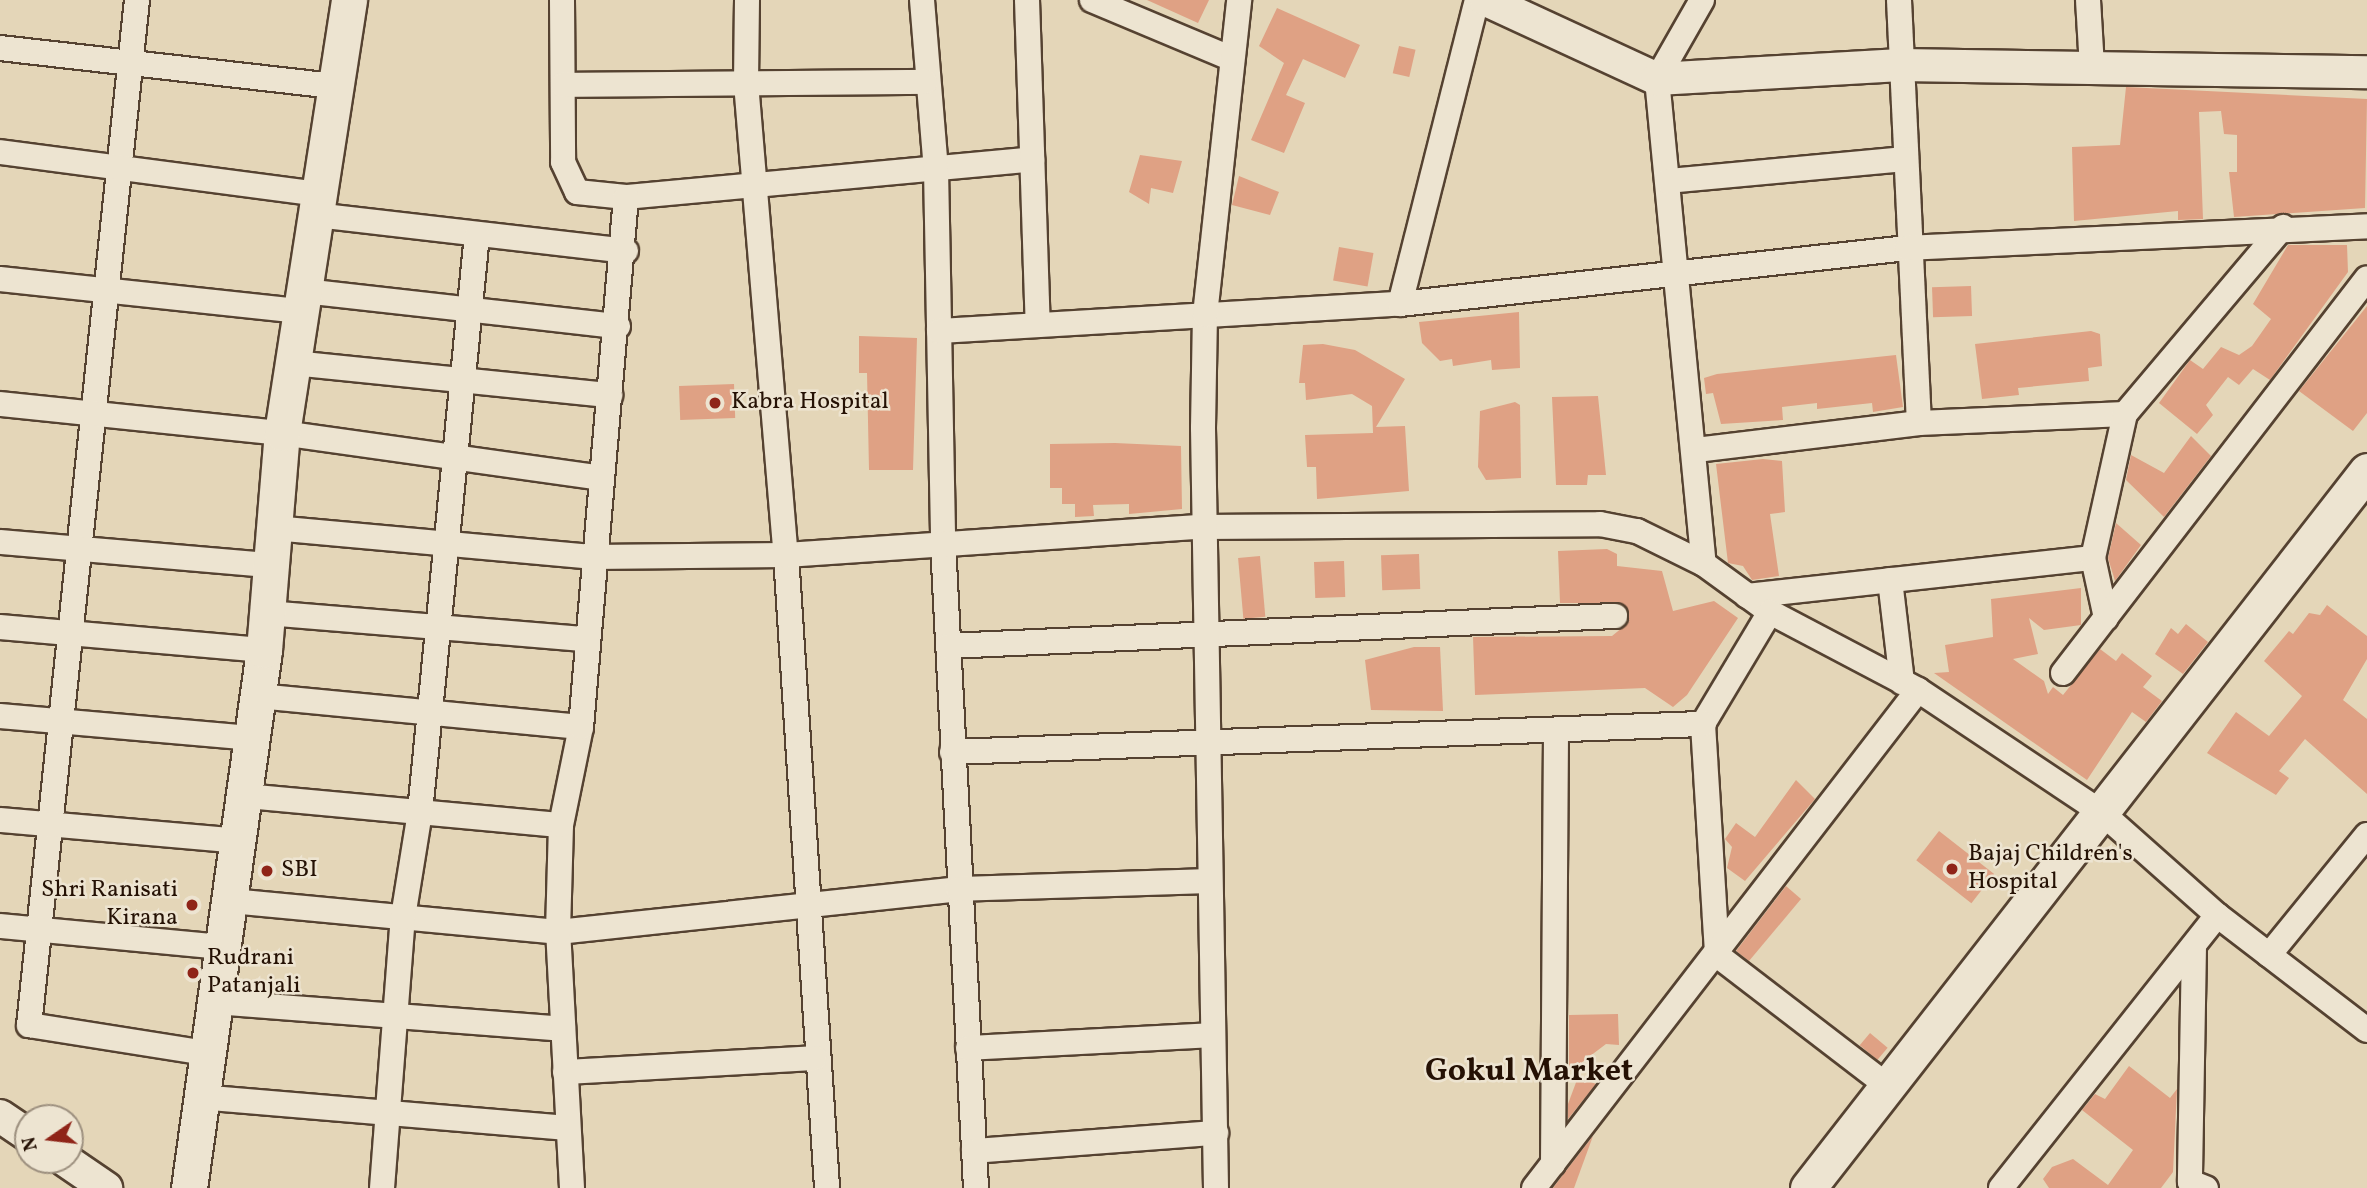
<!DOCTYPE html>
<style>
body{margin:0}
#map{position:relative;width:2367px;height:1188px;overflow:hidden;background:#e4d6b8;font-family:Vollkorn,serif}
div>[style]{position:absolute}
.building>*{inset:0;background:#dfa184;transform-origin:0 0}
.roads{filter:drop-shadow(2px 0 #554231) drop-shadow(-2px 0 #554231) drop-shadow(0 2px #554231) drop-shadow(0 -2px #554231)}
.minor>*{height:24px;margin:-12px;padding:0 12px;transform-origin:12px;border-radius:12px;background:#ede4d1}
.tertiary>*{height:32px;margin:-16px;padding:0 16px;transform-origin:16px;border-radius:16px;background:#ede4d1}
.secondary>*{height:35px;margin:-17.5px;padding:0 17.5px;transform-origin:17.5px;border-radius:17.5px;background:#ede4d1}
.dots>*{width:19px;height:19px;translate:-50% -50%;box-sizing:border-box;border:4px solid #ede4d1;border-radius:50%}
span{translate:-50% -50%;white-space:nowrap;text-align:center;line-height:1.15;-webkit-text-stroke:5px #ede4d1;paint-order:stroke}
.poi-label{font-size:24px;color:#251104}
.left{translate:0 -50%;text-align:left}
.right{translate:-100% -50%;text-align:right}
.district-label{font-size:32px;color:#251104;font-weight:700}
.north{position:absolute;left:14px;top:1104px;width:70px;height:70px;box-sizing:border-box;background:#ede4d1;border:2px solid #9d907f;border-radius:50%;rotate:256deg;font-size:19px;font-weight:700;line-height:28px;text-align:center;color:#251104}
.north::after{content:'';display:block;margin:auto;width:24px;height:32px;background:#8f2418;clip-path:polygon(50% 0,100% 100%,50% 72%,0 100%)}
</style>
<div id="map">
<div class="building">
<div style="clip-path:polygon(1147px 0,1209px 0,1198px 23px)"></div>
<div style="clip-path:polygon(1277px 8px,1360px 45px,1345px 78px,1303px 59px,1286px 95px,1305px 103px,1284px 153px,1251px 140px,1284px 63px,1259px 46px)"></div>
<div style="left:1399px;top:46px;width:17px;height:28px;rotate:13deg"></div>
<div style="clip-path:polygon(2126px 87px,2367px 99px,2365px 208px,2234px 217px,2229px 172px,2237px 172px,2237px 135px,2224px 134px,2221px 111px,2199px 112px,2203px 219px,2178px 220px,2178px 211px,2074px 221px,2072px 147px,2120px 145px)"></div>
<div style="clip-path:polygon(1140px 155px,1182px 161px,1173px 193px,1151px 188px,1149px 204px,1129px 192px)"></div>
<div style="clip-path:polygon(1239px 176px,1279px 192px,1270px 215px,1232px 205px)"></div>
<div style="clip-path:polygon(2288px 245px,2347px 245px,2348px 272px,2270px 380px,2253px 369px,2239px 385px,2228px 377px,2206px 405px,2213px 415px,2197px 434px,2159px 403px,2190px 360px,2203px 369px,2221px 347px,2239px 355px,2252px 346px,2271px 319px,2253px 304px)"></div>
<div style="left:1339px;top:247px;width:35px;height:34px;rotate:10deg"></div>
<div style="left:1971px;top:286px;width:30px;height:39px;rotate:88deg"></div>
<div style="clip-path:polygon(2367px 306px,2367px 413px,2353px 431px,2299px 391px)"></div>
<div style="clip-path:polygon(1519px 312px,1520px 368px,1492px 370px,1491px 360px,1453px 366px,1452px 359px,1440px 361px,1422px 343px,1419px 322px)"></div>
<div style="clip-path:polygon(2091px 331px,2100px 334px,2102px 366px,2088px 368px,2089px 381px,2018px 388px,2019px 395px,1982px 399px,1975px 344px)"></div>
<div style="clip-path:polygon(859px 336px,917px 338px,913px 470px,869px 470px,867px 373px,859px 373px)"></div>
<div style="clip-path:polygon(1323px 344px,1355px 350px,1405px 379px,1376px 427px,1405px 426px,1409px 491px,1317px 499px,1316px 467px,1307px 467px,1305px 435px,1373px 433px,1372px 406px,1352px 394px,1306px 400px,1305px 383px,1299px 383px,1303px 345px)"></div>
<div style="clip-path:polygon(1896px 355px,1903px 407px,1873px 412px,1872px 403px,1817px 409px,1817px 403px,1782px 407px,1783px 420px,1721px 424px,1713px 393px,1706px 394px,1704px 378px,1717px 374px)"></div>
<div style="left:734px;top:384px;width:34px;height:55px;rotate:88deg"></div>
<div style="clip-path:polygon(1598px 396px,1606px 475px,1588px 475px,1587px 485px,1556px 485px,1552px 397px)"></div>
<div style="clip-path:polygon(1515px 402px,1520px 405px,1521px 478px,1486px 480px,1478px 467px,1480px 411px)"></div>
<div style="clip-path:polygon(2191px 436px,2211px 456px,2164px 517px,2126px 480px,2131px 455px,2164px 473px)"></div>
<div style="clip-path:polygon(1115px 443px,1181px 446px,1182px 509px,1129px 514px,1129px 504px,1093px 505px,1094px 516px,1075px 517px,1075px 504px,1062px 504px,1062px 488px,1050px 488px,1050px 444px)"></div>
<div style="clip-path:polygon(1763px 459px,1782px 461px,1785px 512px,1770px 514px,1779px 576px,1752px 580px,1743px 566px,1728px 563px,1716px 464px)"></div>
<div style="clip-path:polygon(2116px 523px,2141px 545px,2115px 581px,2108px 558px)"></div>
<div style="clip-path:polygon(1607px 549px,1617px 554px,1617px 566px,1662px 571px,1673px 611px,1714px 601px,1738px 618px,1687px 695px,1673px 707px,1645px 688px,1475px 695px,1473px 637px,1612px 636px,1628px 623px,1621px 603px,1560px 603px,1558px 551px)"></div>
<div style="left:1419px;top:554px;width:35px;height:38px;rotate:88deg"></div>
<div style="left:1260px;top:556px;width:61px;height:22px;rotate:85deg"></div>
<div style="left:1344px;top:561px;width:36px;height:30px;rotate:88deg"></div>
<div style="clip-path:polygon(2081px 588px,2081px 625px,2044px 630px,2029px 618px,2038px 654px,2013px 659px,2044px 681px,2048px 694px,2053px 687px,2063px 695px,2100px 649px,2116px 661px,2122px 653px,2152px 676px,2143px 687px,2162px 701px,2146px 722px,2132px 712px,2087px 780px,1934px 673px,1949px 672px,1945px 645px,1993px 637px,1991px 599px)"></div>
<div style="clip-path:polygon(2327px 605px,2367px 636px,2367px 659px,2343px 700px,2367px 719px,2367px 794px,2305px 739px,2279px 771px,2289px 778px,2276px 795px,2207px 753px,2236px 712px,2269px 736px,2302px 696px,2264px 661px,2289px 631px,2293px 634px,2309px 613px,2320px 615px)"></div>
<div style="clip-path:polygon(2186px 624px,2208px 642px,2183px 674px,2155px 654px,2171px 628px,2178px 634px)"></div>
<div style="clip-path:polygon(1414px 647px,1440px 647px,1443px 711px,1371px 710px,1365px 660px)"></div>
<div style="clip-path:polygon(1796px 780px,1815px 799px,1745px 881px,1727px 868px,1732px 847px,1725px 839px,1736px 823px,1755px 837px)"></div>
<div style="left:1939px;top:831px;width:70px;height:37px;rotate:38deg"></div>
<div style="clip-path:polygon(1786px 886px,1801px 899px,1749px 961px,1736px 951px)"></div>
<div style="clip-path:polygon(1618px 1014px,1619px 1045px,1606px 1044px,1569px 1072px,1569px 1015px)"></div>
<div style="left:1870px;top:1033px;width:23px;height:16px;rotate:40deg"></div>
<div style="clip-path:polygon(2129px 1066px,2170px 1098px,2177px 1089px,2173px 1172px,2161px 1188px,2049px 1188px,2043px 1179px,2052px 1167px,2073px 1159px,2108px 1185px,2133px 1150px,2082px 1110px,2095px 1094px,2105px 1099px)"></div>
<div style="clip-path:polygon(1578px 1077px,1596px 1084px,1568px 1119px,1568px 1104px)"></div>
<div style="clip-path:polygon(1593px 1136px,1574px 1188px,1553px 1188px,1565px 1172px)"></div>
</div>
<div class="roads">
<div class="minor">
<div style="left:137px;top:0;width:1031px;rotate:96.01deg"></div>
<div style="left:29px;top:1025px;width:179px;rotate:9deg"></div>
<div style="left:562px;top:0;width:162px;rotate:89.6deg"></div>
<div style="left:563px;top:162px;width:33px;rotate:65deg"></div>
<div style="left:577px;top:192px;width:49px;rotate:5.8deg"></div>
<div style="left:626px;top:197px;width:408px;rotate:-5.3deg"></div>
<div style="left:747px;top:0;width:83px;rotate:90.7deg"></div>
<div style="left:746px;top:83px;width:474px;rotate:85.2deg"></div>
<div style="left:786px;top:555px;width:634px;rotate:86.29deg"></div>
<div style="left:922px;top:0;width:170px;rotate:85.3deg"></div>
<div style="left:936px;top:169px;width:374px;rotate:88.9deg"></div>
<div style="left:943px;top:543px;width:646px;rotate:87.07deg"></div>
<div style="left:1027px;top:0;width:325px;rotate:88.1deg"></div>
<div style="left:1092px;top:0;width:150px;rotate:22.8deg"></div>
<div style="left:1702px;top:0;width:91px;rotate:119.7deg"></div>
<div style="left:1657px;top:79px;width:487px;rotate:84.5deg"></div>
<div style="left:1899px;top:0;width:423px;rotate:87.3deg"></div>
<div style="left:2088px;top:0;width:67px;rotate:86.6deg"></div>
<div style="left:0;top:48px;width:337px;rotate:6.5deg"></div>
<div style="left:563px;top:85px;width:362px;rotate:-0.5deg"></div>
<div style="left:0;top:152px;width:322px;rotate:7.5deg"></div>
<div style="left:1668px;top:181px;width:237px;rotate:-5.3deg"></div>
<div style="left:316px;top:215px;width:312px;rotate:6.6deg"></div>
<div style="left:0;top:279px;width:302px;rotate:6.1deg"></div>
<div style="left:304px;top:291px;width:316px;rotate:6.4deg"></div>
<div style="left:1400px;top:304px;width:314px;rotate:-75.8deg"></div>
<div style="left:939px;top:331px;width:462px;rotate:-3.4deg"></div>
<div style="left:1400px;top:304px;width:510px;rotate:-6.3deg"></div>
<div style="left:1907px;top:248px;width:461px;rotate:-2.7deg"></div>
<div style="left:293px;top:363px;width:319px;rotate:5.8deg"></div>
<div style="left:0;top:404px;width:283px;rotate:5.9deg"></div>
<div style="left:282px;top:433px;width:318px;rotate:8deg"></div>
<div style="left:1696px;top:450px;width:225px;rotate:-6.9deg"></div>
<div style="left:1919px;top:423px;width:206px;rotate:-2.5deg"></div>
<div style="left:274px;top:528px;width:319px;rotate:5.2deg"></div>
<div style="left:592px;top:557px;width:194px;rotate:-0.6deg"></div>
<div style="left:786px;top:555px;width:417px;rotate:-3.9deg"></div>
<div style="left:1202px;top:527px;width:398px;rotate:-0.4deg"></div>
<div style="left:1600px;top:524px;width:38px;rotate:11deg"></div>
<div style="left:1637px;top:531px;width:75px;rotate:26.2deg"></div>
<div style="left:1704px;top:564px;width:82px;rotate:36deg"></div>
<div style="left:1770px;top:612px;width:167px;rotate:27.8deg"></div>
<div style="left:1918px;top:690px;width:220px;rotate:33.7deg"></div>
<div style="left:2101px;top:812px;width:155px;rotate:41.6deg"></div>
<div style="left:2217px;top:915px;width:189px;rotate:37.5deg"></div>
<div style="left:0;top:542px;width:271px;rotate:4.9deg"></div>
<div style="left:1890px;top:580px;width:103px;rotate:83.3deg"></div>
<div style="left:1747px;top:596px;width:348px;rotate:-6.3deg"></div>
<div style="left:1770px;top:612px;width:131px;rotate:120.9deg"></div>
<div style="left:1703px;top:724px;width:231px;rotate:86.5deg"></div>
<div style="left:1717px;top:955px;width:215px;rotate:37.5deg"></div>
<div style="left:267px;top:613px;width:320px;rotate:4.7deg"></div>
<div style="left:2106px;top:618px;width:61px;rotate:-102.2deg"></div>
<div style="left:2093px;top:558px;width:148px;rotate:-77.5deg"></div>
<div style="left:2125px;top:414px;width:245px;rotate:-49.8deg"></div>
<div style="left:0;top:627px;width:265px;rotate:5deg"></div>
<div style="left:948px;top:646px;width:668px;rotate:-2.58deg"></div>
<div style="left:2063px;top:673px;width:498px;rotate:-52.4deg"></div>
<div style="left:258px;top:696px;width:324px;rotate:5.5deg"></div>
<div style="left:0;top:716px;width:254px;rotate:5deg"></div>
<div style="left:952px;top:752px;width:752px;rotate:-2.14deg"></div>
<div style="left:246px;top:796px;width:316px;rotate:5.3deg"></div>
<div style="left:0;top:820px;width:241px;rotate:5deg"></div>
<div style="left:231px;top:901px;width:328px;rotate:5.4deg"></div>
<div style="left:558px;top:932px;width:402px;rotate:-6.1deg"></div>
<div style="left:958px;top:889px;width:248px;rotate:-1.8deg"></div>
<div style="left:0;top:926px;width:224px;rotate:5.4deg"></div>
<div style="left:2194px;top:946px;width:236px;rotate:91deg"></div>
<div style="left:2190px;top:1182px;width:17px;rotate:21deg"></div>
<div style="left:2269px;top:955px;width:155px;rotate:-50.8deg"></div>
<div style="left:214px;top:1002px;width:350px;rotate:4.4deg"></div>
<div style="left:968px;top:1048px;width:244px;rotate:-3deg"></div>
<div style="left:565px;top:1072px;width:250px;rotate:-3.2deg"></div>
<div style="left:199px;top:1097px;width:370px;rotate:4.8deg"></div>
<div style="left:974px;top:1151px;width:243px;rotate:-4.3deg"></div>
<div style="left:1553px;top:1164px;width:432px;rotate:-89.6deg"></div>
<div style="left:382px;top:1188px;width:272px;rotate:-85.6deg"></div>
<div style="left:403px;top:917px;width:106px;rotate:-80.8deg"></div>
<div style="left:420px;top:812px;width:580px;rotate:-84.36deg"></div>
<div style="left:572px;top:1188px;width:256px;rotate:-93.1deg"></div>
<div style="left:558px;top:932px;width:107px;rotate:-88.4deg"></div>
<div style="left:561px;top:825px;width:100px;rotate:-78.5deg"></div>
<div style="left:581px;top:727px;width:532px;rotate:-85.15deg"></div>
<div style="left:1216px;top:1188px;width:760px;rotate:-90.98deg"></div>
<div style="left:1203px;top:428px;width:113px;rotate:-89deg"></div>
<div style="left:1205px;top:315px;width:317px;rotate:-83.8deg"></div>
<div style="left:1534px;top:1188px;width:629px;rotate:-52.36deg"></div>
<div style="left:2001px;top:1188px;width:348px;rotate:-51.6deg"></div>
</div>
<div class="tertiary">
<div style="left:1486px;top:0;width:188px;rotate:24.8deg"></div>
<div style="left:1657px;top:79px;width:244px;rotate:-3.3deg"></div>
<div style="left:1901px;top:65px;width:466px;rotate:0.9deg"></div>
<div style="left:0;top:1116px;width:34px;rotate:34deg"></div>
<div style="left:65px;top:1160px;width:50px;rotate:34.3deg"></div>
</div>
<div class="secondary">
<div style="left:189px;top:1188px;width:543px;rotate:-82.06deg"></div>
<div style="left:264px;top:650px;width:218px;rotate:-85.3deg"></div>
<div style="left:282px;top:433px;width:438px;rotate:-81.2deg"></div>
<div style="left:1808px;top:1188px;width:909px;rotate:-52.06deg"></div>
</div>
</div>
<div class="dots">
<div style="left:715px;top:403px;background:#8f2418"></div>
<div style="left:1952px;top:869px;background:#8f2418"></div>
<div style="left:267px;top:871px;background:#8f2418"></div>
<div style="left:192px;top:905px;background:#8f2418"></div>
<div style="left:193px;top:973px;background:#8f2418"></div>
</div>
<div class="poi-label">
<span class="left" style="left:731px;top:403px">Kabra Hospital</span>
<span class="left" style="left:1968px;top:869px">Bajaj Children's<br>Hospital</span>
<span class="left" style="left:281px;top:871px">SBI</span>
<span class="right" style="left:178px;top:905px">Shri Ranisati<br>Kirana</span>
<span class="left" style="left:207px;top:973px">Rudrani<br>Patanjali</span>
</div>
<div class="district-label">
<span style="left:1529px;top:1072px">Gokul Market</span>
</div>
<div class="north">N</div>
</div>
